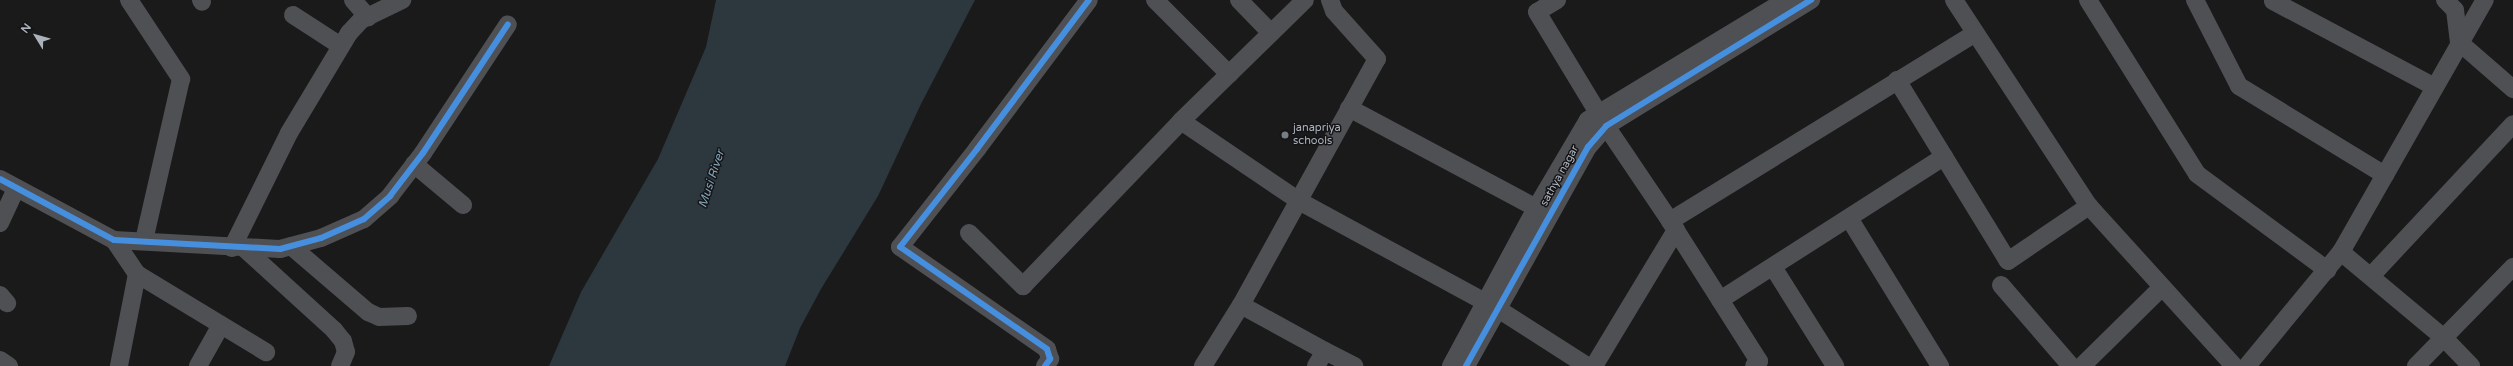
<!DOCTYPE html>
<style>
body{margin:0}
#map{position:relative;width:2513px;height:366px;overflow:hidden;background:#1a1a1b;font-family:"Varela Round",sans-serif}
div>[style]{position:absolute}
.water>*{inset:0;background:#2c383e}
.minor>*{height:18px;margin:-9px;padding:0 9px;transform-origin:9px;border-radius:9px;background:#4e5054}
.cycleway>*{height:6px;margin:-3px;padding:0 3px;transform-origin:3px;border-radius:3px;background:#468fdf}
.dots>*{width:11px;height:11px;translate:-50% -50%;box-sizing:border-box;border:2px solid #141417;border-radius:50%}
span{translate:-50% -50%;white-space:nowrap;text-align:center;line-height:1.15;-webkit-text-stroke:3px #141417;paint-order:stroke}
.poi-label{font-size:11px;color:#abb2bc}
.left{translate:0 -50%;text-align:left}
.street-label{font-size:11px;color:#abb2bc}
.water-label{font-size:12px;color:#80a5b9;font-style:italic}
.north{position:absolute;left:16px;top:16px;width:40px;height:40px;-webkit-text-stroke:3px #141417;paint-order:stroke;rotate:307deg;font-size:11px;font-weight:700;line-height:16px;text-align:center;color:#abb2bc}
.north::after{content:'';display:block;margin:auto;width:14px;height:18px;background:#abb2bc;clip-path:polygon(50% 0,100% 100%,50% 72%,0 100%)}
</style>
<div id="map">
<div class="water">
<div style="clip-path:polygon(716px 0,975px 0,921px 104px,878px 196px,821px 289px,800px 328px,785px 366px,549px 366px,581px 292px,658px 159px,706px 47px)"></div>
</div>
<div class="minor">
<div style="left:129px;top:0;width:95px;rotate:56.6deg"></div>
<div style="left:181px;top:79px;width:166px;rotate:102.9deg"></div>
<div style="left:201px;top:0;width:2px;rotate:63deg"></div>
<div style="left:353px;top:0;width:23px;rotate:49deg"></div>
<div style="left:1155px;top:0;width:105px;rotate:45deg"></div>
<div style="left:1239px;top:0;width:46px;rotate:45.9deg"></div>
<div style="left:1557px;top:0;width:23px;rotate:149deg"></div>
<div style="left:1537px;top:12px;width:133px;rotate:58.8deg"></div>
<div style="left:1606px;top:126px;width:115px;rotate:56deg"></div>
<div style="left:1670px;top:221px;width:166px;rotate:57.6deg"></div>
<div style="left:1759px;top:361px;width:7px;rotate:135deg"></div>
<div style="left:1954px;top:0;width:246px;rotate:56.8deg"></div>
<div style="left:2089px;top:206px;width:216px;rotate:47.8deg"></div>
<div style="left:2088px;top:0;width:205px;rotate:57.9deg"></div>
<div style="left:2197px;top:174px;width:162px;rotate:36.4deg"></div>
<div style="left:2195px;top:0;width:97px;rotate:62.9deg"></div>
<div style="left:2239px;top:86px;width:171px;rotate:31.4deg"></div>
<div style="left:2445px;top:0;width:14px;rotate:45deg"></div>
<div style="left:2455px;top:10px;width:32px;rotate:83deg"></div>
<div style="left:2459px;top:42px;width:72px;rotate:41deg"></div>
<div style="left:2273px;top:1px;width:183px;rotate:28deg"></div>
<div style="left:293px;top:15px;width:57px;rotate:32.9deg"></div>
<div style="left:1897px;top:80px;width:212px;rotate:58.5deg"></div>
<div style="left:2008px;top:261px;width:98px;rotate:-34.2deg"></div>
<div style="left:1349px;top:108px;width:212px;rotate:28.1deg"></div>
<div style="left:1181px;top:121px;width:143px;rotate:34.1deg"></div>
<div style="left:1299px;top:201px;width:226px;rotate:28.5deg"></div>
<div style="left:1498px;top:309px;width:106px;rotate:32.6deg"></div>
<div style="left:414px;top:164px;width:64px;rotate:39.9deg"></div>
<div style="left:0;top:179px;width:129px;rotate:28.2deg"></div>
<div style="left:114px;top:240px;width:166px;rotate:3.1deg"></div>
<div style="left:280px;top:249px;width:42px;rotate:-15deg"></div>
<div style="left:321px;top:238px;width:47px;rotate:-23.8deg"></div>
<div style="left:364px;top:219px;width:35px;rotate:-41deg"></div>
<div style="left:390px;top:196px;width:54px;rotate:-52.5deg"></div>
<div style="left:423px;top:153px;width:154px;rotate:-56.6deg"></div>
<div style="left:1849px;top:218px;width:174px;rotate:58.4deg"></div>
<div style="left:1670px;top:221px;width:358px;rotate:-31.6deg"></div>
<div style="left:0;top:223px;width:38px;rotate:-65deg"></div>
<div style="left:969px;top:233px;width:76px;rotate:44.5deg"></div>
<div style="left:1023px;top:286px;width:228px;rotate:-46.2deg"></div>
<div style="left:1181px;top:121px;width:173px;rotate:-44.3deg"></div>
<div style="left:114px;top:240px;width:41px;rotate:55.9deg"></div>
<div style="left:137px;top:274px;width:94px;rotate:101.1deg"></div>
<div style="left:291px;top:246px;width:101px;rotate:40.6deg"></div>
<div style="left:368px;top:312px;width:12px;rotate:24deg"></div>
<div style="left:379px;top:317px;width:29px;rotate:-2deg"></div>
<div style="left:232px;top:248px;width:128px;rotate:-63.6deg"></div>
<div style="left:289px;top:133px;width:117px;rotate:-59deg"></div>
<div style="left:349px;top:33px;width:18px;rotate:-47deg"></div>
<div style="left:361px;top:20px;width:46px;rotate:-26deg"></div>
<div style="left:244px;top:248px;width:122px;rotate:42.3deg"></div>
<div style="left:334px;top:330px;width:14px;rotate:51deg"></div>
<div style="left:343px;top:341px;width:11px;rotate:75deg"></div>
<div style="left:346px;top:352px;width:15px;rotate:113deg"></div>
<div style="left:2341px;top:252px;width:134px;rotate:39.9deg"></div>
<div style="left:2444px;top:338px;width:39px;rotate:46deg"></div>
<div style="left:1773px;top:267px;width:117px;rotate:57.9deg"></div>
<div style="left:137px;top:274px;width:151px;rotate:31.2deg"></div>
<div style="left:2371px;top:276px;width:208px;rotate:-46.9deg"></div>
<div style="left:2001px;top:285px;width:107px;rotate:49.2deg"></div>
<div style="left:0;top:295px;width:11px;rotate:49deg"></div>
<div style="left:1720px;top:300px;width:266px;rotate:-32.6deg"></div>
<div style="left:1241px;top:305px;width:96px;rotate:28.7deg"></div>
<div style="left:0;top:360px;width:11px;rotate:34deg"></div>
<div style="left:198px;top:366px;width:47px;rotate:-60.7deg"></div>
<div style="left:1045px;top:366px;width:9px;rotate:-54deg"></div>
<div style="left:1050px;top:359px;width:10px;rotate:-107deg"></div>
<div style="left:1047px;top:349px;width:179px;rotate:-145.2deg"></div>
<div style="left:900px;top:247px;width:125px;rotate:-51.8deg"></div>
<div style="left:977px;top:149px;width:186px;rotate:-53.1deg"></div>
<div style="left:1203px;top:366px;width:72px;rotate:-58.1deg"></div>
<div style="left:1241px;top:305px;width:281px;rotate:-61.1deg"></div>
<div style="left:1377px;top:59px;width:64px;rotate:-131.9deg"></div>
<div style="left:1334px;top:11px;width:12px;rotate:-110deg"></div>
<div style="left:1316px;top:366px;width:17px;rotate:-59deg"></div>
<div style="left:1325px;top:351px;width:33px;rotate:27deg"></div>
<div style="left:1451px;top:366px;width:179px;rotate:-61.7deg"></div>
<div style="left:1536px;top:208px;width:102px;rotate:-59.4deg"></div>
<div style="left:1588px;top:120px;width:232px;rotate:-31.2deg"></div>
<div style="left:1466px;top:366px;width:251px;rotate:-60.9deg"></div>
<div style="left:1588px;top:147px;width:28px;rotate:-49deg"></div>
<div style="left:1606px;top:126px;width:241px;rotate:-31.6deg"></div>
<div style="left:1594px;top:366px;width:159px;rotate:-58.9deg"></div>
<div style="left:2082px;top:366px;width:111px;rotate:-44.6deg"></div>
<div style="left:2247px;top:366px;width:148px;rotate:-50.5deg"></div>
<div style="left:2341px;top:252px;width:290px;rotate:-60.3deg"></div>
<div style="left:2416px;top:366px;width:139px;rotate:-45.6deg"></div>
</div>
<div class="cycleway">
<div style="left:0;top:179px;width:129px;rotate:28.2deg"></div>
<div style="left:114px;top:240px;width:166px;rotate:3.1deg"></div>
<div style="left:280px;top:249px;width:42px;rotate:-15deg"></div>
<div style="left:321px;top:238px;width:47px;rotate:-23.8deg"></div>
<div style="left:364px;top:219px;width:35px;rotate:-41deg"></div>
<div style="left:390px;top:196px;width:54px;rotate:-52.5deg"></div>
<div style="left:423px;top:153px;width:154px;rotate:-56.6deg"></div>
<div style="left:1045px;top:366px;width:9px;rotate:-54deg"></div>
<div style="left:1050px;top:359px;width:10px;rotate:-107deg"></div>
<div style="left:1047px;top:349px;width:179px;rotate:-145.2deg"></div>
<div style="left:900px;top:247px;width:125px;rotate:-51.8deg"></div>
<div style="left:977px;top:149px;width:186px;rotate:-53.1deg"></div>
<div style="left:1466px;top:366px;width:251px;rotate:-60.9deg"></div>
<div style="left:1588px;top:147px;width:28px;rotate:-49deg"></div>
<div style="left:1606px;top:126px;width:241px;rotate:-31.6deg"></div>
</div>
<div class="dots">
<div style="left:1285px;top:135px;background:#787d84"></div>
</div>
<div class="poi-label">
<span class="left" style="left:1293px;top:135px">janapriya<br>schools</span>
</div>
<div class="street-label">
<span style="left:1560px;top:176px;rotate:-61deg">sathya nagar</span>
</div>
<div class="water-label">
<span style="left:712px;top:179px;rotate:-72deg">Musi River</span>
</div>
<div class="north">N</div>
</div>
